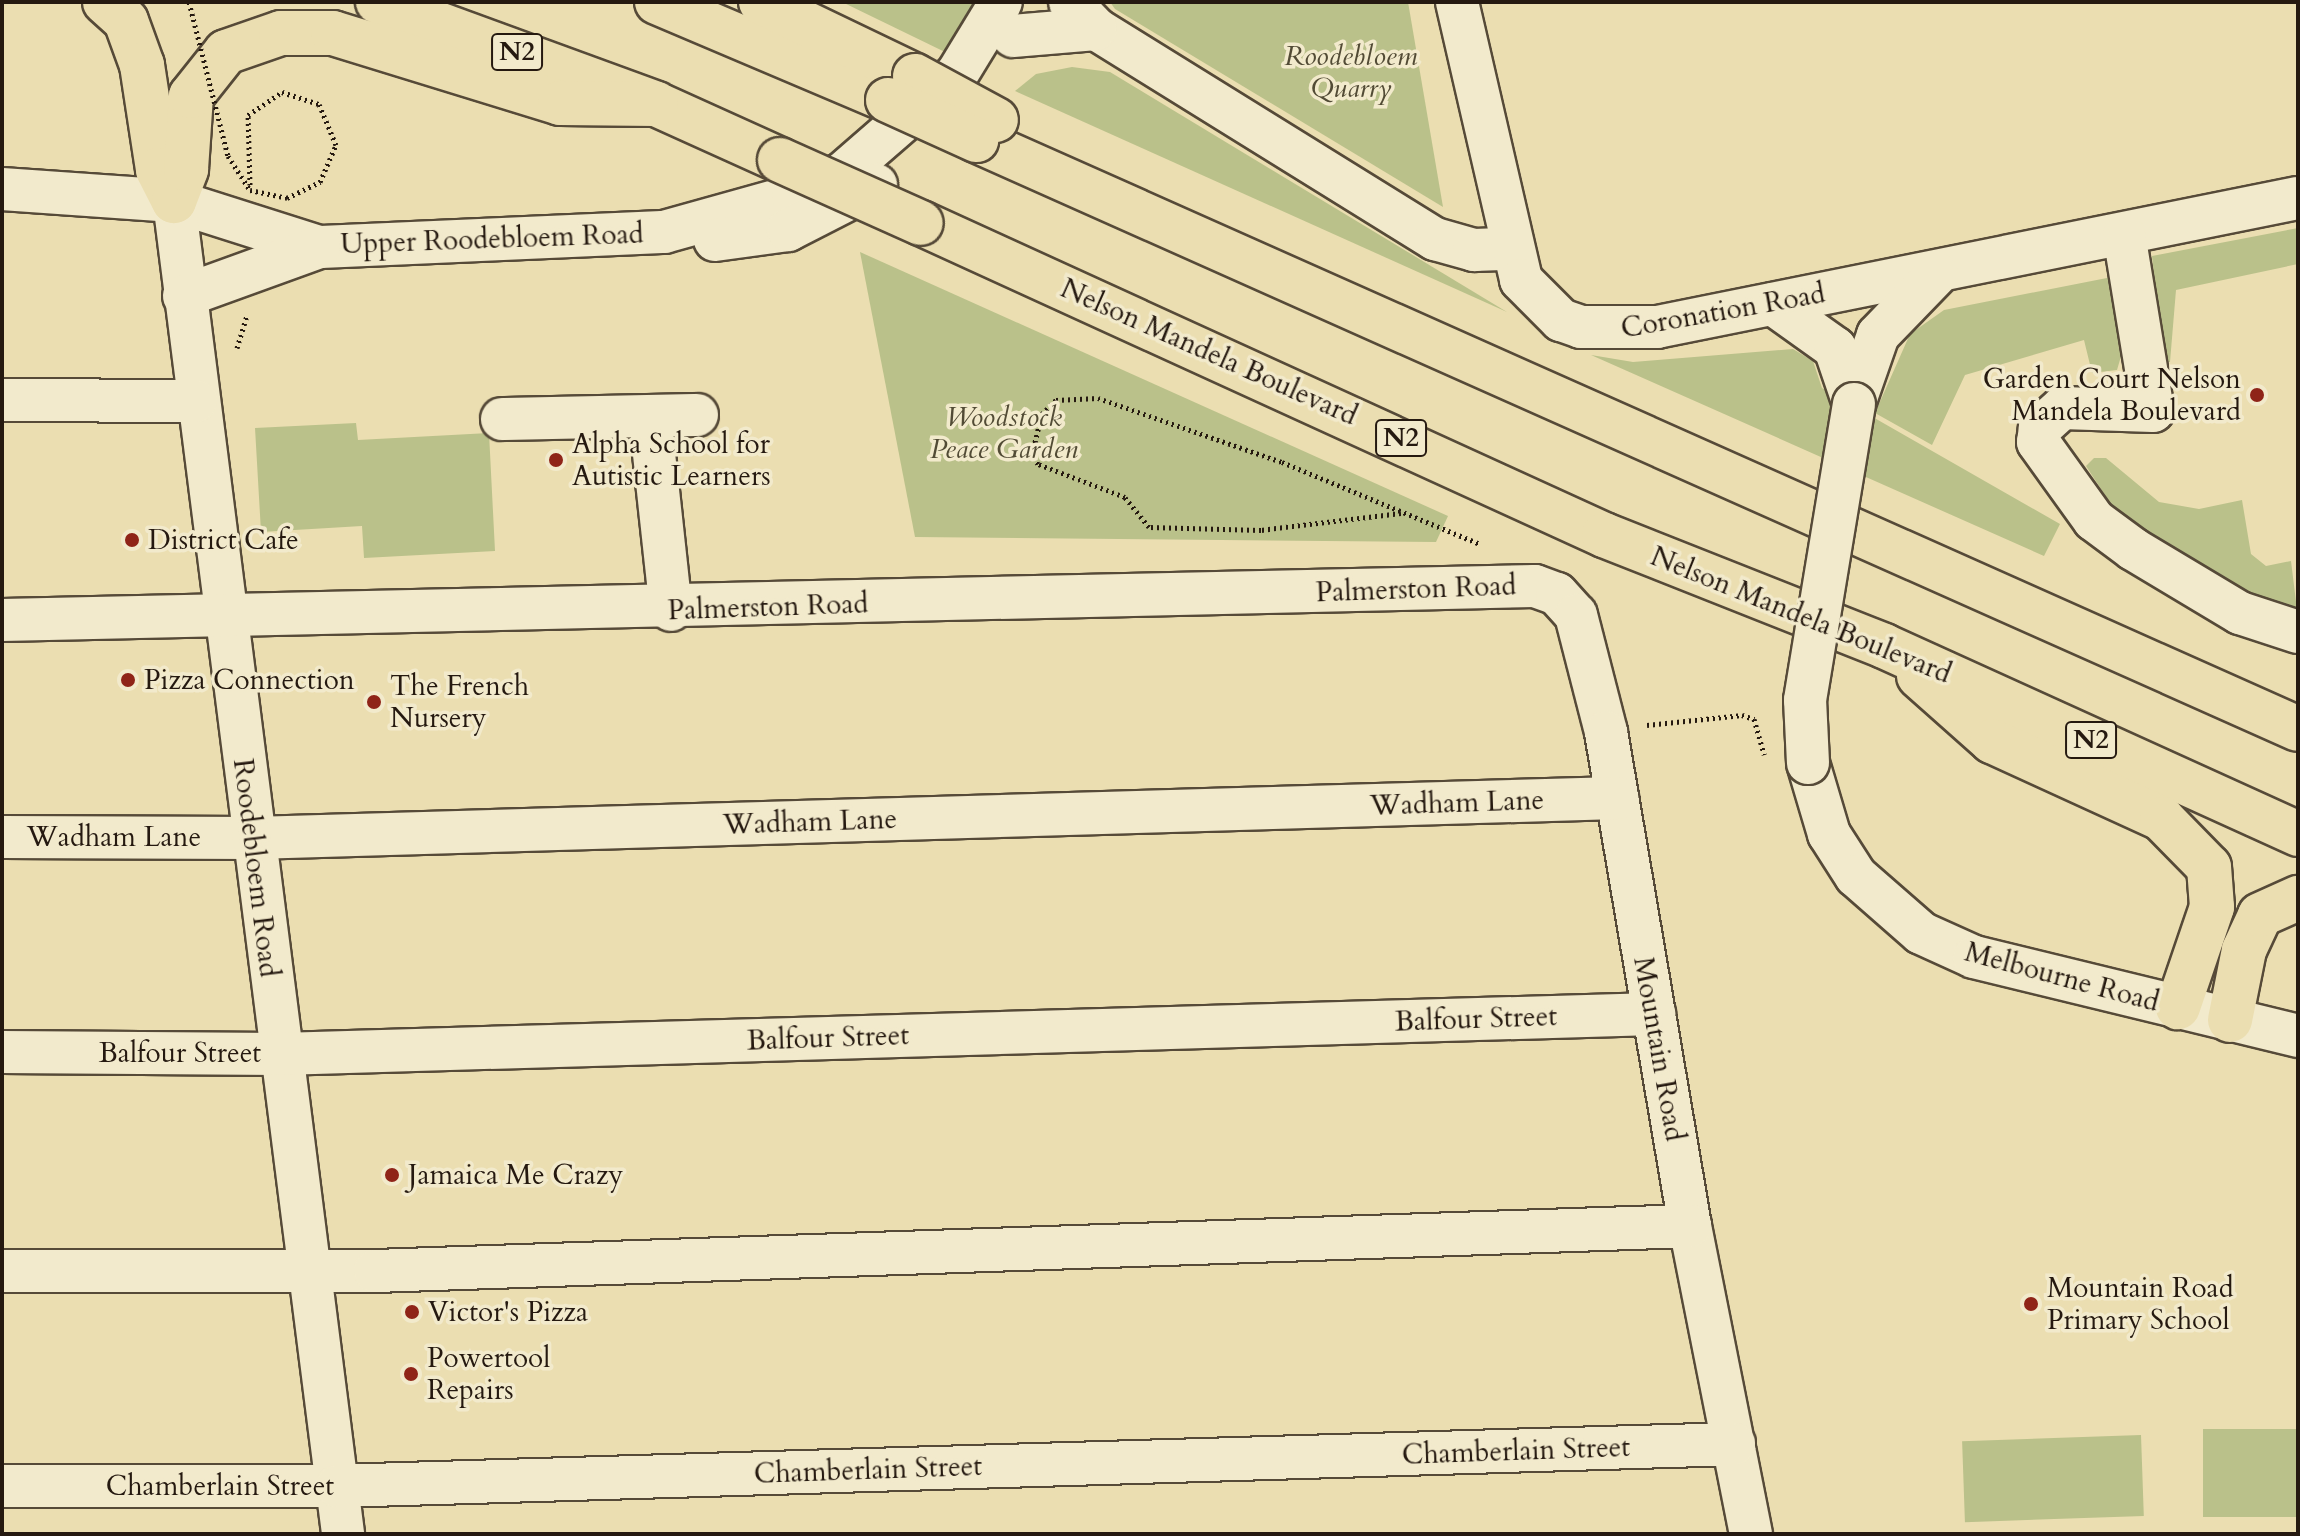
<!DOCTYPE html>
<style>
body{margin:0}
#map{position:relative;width:2300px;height:1536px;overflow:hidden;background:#ebdeb1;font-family:Cardo,serif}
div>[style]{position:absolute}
.green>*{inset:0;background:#bac18a;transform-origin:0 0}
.path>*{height:5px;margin-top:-2.5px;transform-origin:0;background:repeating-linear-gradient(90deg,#251910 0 2px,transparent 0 6px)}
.roads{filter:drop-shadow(2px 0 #564a38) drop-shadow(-2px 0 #564a38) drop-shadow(0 2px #564a38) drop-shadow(0 -2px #564a38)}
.minor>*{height:42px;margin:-21px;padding:0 21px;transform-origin:21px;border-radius:21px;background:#f2eacc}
.highway>*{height:44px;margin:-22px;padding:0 22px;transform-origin:22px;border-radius:22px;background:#ebdeb1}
.path-bridge>*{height:5px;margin-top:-2.5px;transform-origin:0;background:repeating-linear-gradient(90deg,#251910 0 2px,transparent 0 6px)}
.bridges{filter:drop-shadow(2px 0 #564a38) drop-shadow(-2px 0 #564a38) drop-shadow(0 2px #564a38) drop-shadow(0 -2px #564a38)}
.minor-bridge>*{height:42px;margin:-21px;padding:0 21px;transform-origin:21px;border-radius:21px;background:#f2eacc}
.highway-bridge>*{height:44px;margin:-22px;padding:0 22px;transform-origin:22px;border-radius:22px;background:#ebdeb1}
.dots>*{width:22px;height:22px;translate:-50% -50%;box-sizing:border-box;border:4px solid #f2eacc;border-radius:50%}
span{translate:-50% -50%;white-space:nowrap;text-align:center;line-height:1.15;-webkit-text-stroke:7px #f2eacc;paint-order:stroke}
.shield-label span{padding:2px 6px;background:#f2eacc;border:2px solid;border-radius:6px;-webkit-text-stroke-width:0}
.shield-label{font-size:26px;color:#251910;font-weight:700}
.park-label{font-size:28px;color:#524b35;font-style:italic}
.street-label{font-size:28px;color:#251910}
.poi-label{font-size:28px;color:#251910}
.right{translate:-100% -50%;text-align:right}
.left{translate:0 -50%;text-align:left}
.frame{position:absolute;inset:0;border:4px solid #251910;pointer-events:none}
</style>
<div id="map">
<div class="green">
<div style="clip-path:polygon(842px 2px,974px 2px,947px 53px)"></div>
<div style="clip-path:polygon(1110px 2px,1408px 2px,1443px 207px,1115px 9px)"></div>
<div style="clip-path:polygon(1072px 67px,1110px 72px,1507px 312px,1015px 91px,1036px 74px)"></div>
<div style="clip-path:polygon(2298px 228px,2298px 264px,2176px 290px,2170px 362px,2163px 362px,2152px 256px)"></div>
<div style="clip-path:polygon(860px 252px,1448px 516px,1436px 542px,915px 537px)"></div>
<div style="clip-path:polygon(2112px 277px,2126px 339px,2117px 370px,2092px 373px,2084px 340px,1965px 375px,1932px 445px,1875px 413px,1910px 334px,1944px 310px)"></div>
<div style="clip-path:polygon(1793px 349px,1813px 361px,1822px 388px,2060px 524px,2044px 556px,1591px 355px,1633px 362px)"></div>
<div style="clip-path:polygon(356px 423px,358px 440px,489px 433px,495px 551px,364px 558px,362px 526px,261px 532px,255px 428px)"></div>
<div style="clip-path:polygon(2094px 458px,2106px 458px,2159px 502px,2199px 509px,2242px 500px,2251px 554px,2266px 566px,2291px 561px,2298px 618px,2197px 573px,2114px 509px,2086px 466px)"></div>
<div style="left:2298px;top:1429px;width:88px;height:95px;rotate:90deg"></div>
<div style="left:2141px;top:1435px;width:81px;height:179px;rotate:88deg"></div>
</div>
<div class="path">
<div style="left:250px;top:185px;width:70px;rotate:-91.6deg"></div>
<div style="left:248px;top:115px;width:41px;rotate:-34.1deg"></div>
<div style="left:282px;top:92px;width:39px;rotate:18deg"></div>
<div style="left:237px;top:348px;width:34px;rotate:-73deg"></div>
<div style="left:1401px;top:513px;width:141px;rotate:173.1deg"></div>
<div style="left:1261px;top:530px;width:112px;rotate:-178.5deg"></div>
<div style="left:1149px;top:527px;width:38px;rotate:-129deg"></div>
<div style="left:1125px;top:497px;width:93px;rotate:-159.2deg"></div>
<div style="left:1038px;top:464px;width:12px;rotate:-121deg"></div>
<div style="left:1032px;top:454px;width:41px;rotate:-76deg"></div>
<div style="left:1042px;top:414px;width:20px;rotate:-45deg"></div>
<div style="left:1056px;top:400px;width:42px;rotate:-2.7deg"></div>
<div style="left:1098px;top:398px;width:195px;rotate:19.2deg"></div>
<div style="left:1282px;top:462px;width:214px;rotate:22.5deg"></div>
<div style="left:1647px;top:725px;width:96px;rotate:-6deg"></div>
<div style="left:1742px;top:715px;width:13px;rotate:18deg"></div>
<div style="left:1754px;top:719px;width:37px;rotate:74deg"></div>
</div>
<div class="roads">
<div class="minor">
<div style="left:1070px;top:2px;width:37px;rotate:46deg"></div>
<div style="left:1096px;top:29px;width:399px;rotate:31.8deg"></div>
<div style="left:1435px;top:239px;width:41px;rotate:15.8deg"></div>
<div style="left:1474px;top:250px;width:35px;rotate:-2deg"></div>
<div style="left:1457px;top:2px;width:285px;rotate:77deg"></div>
<div style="left:1521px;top:280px;width:57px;rotate:45deg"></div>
<div style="left:1561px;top:320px;width:21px;rotate:19deg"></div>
<div style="left:1581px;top:327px;width:76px"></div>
<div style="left:1657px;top:327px;width:654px;rotate:-11.38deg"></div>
<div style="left:1013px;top:36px;width:83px;rotate:-4.8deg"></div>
<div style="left:2px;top:189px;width:172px;rotate:4deg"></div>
<div style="left:174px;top:201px;width:152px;rotate:17.6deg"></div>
<div style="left:319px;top:247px;width:345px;rotate:-2.5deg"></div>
<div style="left:664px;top:232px;width:134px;rotate:-15.6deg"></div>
<div style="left:793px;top:196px;width:54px;rotate:-24.2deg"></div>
<div style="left:842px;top:174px;width:152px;rotate:-41deg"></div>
<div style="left:957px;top:74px;width:84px;rotate:-58.6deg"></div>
<div style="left:174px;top:201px;width:1344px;rotate:82.77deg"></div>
<div style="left:2124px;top:234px;width:179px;rotate:80.7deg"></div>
<div style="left:2153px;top:411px;width:91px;rotate:-178.1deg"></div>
<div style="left:2062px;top:408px;width:30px;rotate:138deg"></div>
<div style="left:2040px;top:428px;width:14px;rotate:98deg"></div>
<div style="left:2038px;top:442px;width:96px;rotate:54.3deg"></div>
<div style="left:2094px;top:520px;width:49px;rotate:36.6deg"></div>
<div style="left:2133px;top:549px;width:125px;rotate:30.9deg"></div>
<div style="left:2240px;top:613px;width:61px;rotate:18.1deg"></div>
<div style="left:715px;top:240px;width:74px;rotate:-7.8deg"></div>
<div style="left:788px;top:230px;width:99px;rotate:-27.1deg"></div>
<div style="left:184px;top:296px;width:144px;rotate:-19.9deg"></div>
<div style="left:1773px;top:304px;width:76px;rotate:35.4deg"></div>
<div style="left:1835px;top:348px;width:59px;rotate:71.3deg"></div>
<div style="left:2px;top:400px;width:194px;rotate:0.3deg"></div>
<div style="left:1854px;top:404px;width:73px;rotate:-70.8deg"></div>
<div style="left:1878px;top:335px;width:85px;rotate:-46deg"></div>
<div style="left:650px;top:417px;width:194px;rotate:83.8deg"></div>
<div style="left:502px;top:419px;width:195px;rotate:-1.2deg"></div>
<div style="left:2px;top:620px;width:1533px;rotate:-1.27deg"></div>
<div style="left:1535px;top:586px;width:23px;rotate:20deg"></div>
<div style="left:1557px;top:594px;width:28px;rotate:48deg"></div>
<div style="left:1576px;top:615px;width:121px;rotate:75.6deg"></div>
<div style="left:1606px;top:732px;width:501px;rotate:80.35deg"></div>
<div style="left:1690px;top:1226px;width:314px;rotate:78.8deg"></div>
<div style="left:1808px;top:763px;width:74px;rotate:73.5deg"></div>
<div style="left:1829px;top:834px;width:50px;rotate:57.3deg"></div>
<div style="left:1856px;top:876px;width:86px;rotate:41.2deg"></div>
<div style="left:1921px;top:933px;width:58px;rotate:24.4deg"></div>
<div style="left:1974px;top:957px;width:333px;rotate:13.7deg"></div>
<div style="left:2px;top:837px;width:251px;rotate:0.2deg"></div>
<div style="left:253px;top:838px;width:1365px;rotate:-1.68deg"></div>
<div style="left:2px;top:1052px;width:278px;rotate:0.4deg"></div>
<div style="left:280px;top:1054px;width:1375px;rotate:-1.67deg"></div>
<div style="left:2px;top:1271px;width:373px"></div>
<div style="left:375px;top:1271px;width:1316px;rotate:-1.96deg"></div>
<div style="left:2px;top:1486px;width:335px"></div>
<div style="left:337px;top:1486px;width:1398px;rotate:-1.72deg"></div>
</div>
<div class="highway">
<div style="left:105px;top:2px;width:28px;rotate:42deg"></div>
<div style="left:126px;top:21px;width:47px;rotate:70deg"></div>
<div style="left:142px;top:65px;width:106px;rotate:81.3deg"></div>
<div style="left:158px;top:170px;width:35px;rotate:63deg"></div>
<div style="left:378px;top:2px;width:296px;rotate:20.1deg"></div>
<div style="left:656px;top:104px;width:136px;rotate:24.3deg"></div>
<div style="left:657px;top:2px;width:251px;rotate:23deg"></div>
<div style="left:761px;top:2px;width:171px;rotate:25.7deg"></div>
<div style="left:976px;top:140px;width:1447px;rotate:24.01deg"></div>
<div style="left:174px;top:201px;width:34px;rotate:-69deg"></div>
<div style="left:186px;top:169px;width:73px;rotate:-86.1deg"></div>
<div style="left:191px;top:96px;width:56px;rotate:-51.5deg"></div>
<div style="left:226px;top:52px;width:58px;rotate:-19.1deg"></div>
<div style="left:281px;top:33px;width:52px"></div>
<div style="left:333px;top:33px;width:238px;rotate:17.1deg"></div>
<div style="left:560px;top:103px;width:96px;rotate:0.6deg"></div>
<div style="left:921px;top:223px;width:751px;rotate:24.55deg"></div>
<div style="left:1604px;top:535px;width:301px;rotate:21.6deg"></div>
<div style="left:1884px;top:646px;width:455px;rotate:24.4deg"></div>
<div style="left:1919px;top:676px;width:98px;rotate:41.7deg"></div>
<div style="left:1992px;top:741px;width:187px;rotate:24.6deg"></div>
<div style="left:2162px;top:819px;width:67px;rotate:45.6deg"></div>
<div style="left:2209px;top:867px;width:40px;rotate:85.7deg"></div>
<div style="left:2212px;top:907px;width:106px;rotate:108.8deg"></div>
<div style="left:2230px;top:1020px;width:71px;rotate:-78.7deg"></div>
<div style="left:2244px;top:950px;width:38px;rotate:-65deg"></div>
<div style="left:2260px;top:915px;width:42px;rotate:-24.1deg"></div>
</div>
</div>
<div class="path-bridge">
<div style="left:189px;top:2px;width:159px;rotate:75.8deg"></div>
<div style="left:228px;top:156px;width:40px;rotate:57.1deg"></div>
<div style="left:250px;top:190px;width:38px;rotate:12deg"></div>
<div style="left:287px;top:198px;width:37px;rotate:-26deg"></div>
<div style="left:320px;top:182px;width:40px;rotate:-66.6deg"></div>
<div style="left:336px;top:145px;width:44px;rotate:-112.5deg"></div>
</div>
<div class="bridges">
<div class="minor-bridge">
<div style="left:1808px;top:763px;width:63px;rotate:-92.7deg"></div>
<div style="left:1805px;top:700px;width:300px;rotate:-80.6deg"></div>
</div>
<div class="highway-bridge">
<div style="left:915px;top:76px;width:92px;rotate:28.5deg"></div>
<div style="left:888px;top:100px;width:97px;rotate:24.4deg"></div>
<div style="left:780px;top:160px;width:154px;rotate:24.1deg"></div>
</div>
</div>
<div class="dots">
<div style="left:2257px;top:395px;background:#8f2418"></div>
<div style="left:556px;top:460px;background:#8f2418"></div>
<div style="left:132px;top:540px;background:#8f2418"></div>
<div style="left:128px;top:680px;background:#8f2418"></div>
<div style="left:374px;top:702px;background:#8f2418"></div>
<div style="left:392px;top:1175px;background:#8f2418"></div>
<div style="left:2031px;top:1304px;background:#8f2418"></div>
<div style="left:412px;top:1312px;background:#8f2418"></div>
<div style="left:411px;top:1374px;background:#8f2418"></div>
</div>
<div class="shield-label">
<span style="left:517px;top:52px">N2</span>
<span style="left:1401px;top:438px">N2</span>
<span style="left:2091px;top:740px">N2</span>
</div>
<div class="park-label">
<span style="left:1351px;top:72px">Roodebloem<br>Quarry</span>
<span style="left:1004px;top:433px">Woodstock<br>Peace Garden</span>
</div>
<div class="street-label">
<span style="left:492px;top:239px;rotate:-2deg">Upper Roodebloem Road</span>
<span style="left:1723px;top:311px;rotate:-10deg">Coronation Road</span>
<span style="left:1209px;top:352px;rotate:24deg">Nelson Mandela Boulevard</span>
<span style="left:1416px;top:589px;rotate:-2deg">Palmerston Road</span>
<span style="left:768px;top:607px;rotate:-2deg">Palmerston Road</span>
<span style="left:1801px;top:615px;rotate:22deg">Nelson Mandela Boulevard</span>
<span style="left:1457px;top:803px;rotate:-2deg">Wadham Lane</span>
<span style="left:810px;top:822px;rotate:-2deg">Wadham Lane</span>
<span style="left:114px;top:837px">Wadham Lane</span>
<span style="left:256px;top:868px;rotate:83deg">Roodebloem Road</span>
<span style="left:2062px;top:977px;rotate:15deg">Melbourne Road</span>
<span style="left:1476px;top:1019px;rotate:-2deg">Balfour Street</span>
<span style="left:828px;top:1038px;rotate:-2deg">Balfour Street</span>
<span style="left:1659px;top:1049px;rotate:80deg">Mountain Road</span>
<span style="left:180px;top:1053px">Balfour Street</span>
<span style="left:1516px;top:1451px;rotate:-2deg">Chamberlain Street</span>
<span style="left:868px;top:1470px;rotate:-2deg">Chamberlain Street</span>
<span style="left:220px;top:1486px">Chamberlain Street</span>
</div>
<div class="poi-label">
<span class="right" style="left:2241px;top:395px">Garden Court Nelson<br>Mandela Boulevard</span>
<span class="left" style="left:572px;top:460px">Alpha School for<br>Autistic Learners</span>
<span class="left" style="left:148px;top:540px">District Cafe</span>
<span class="left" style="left:144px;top:680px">Pizza Connection</span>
<span class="left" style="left:390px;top:702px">The French<br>Nursery</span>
<span class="left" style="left:408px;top:1175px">Jamaica Me Crazy</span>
<span class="left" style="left:2047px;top:1304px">Mountain Road<br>Primary School</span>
<span class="left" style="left:428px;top:1312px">Victor's Pizza</span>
<span class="left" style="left:427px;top:1374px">Powertool<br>Repairs</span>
</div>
<div class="frame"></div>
</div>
